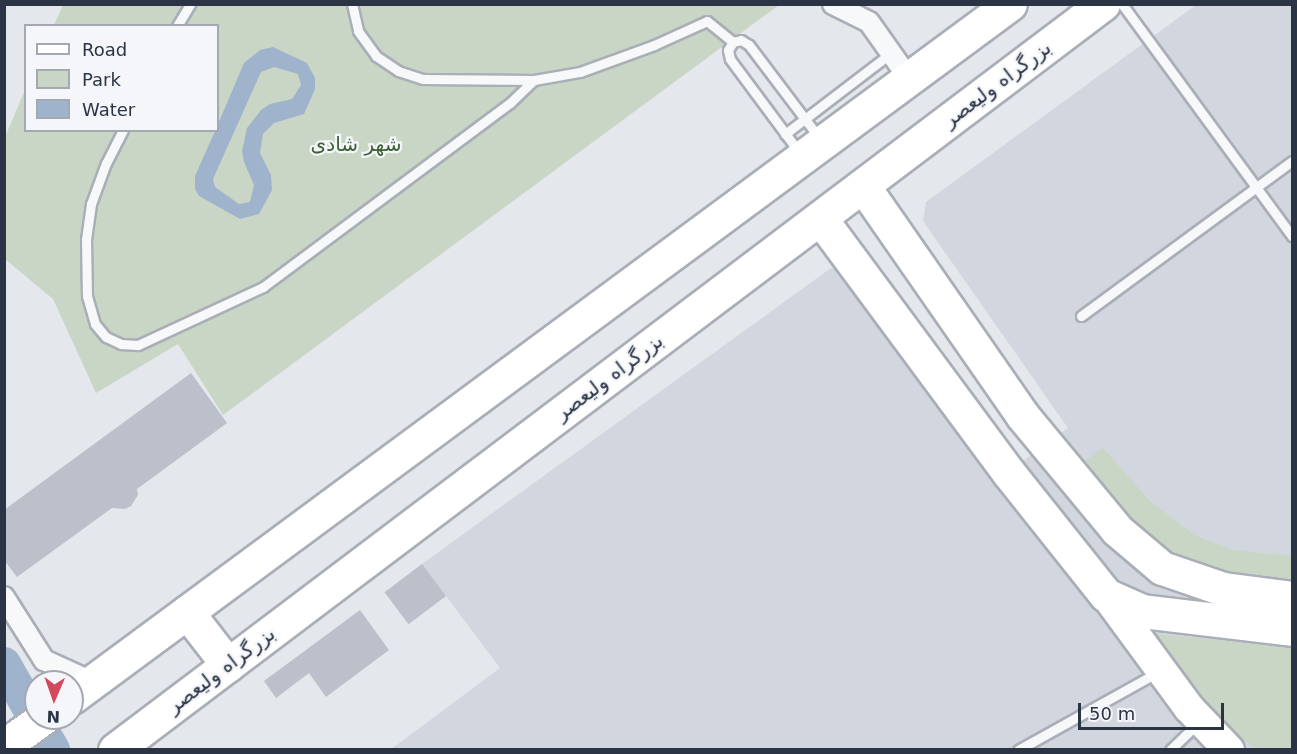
<!DOCTYPE html>
<meta charset="utf-8">
<style>
body{margin:0}
#map{position:relative;width:1297px;height:754px;overflow:hidden;background:#e4e7ec;font-family:"DejaVu Sans","Noto Sans Arabic",sans-serif}
div>[style]{position:absolute}
.built>*{inset:0;background:#d2d6de}
.green>*{inset:0;background:#c9d6c5}
.water>*{inset:0;background:#9fb4cc}
.river>*{height:34px;margin:-17px;padding:0 17px;transform-origin:17px;border-radius:17px;background:#9fb4cc}
.building>*{inset:0;background:#bbc0ca;transform-origin:0 0}
.roads{filter:drop-shadow(2px 0 #a9aeb7) drop-shadow(-2px 0 #a9aeb7) drop-shadow(0 2px #a9aeb7) drop-shadow(0 -2px #a9aeb7)}
.lane>*{height:9px;margin:-4.5px;padding:0 4.5px;transform-origin:4.5px;border-radius:4.5px;background:#f7f8fa}
.street>*{height:20px;margin:-10px;padding:0 10px;transform-origin:10px;border-radius:10px;background:#f7f8fa}
.primary>*{height:30px;margin:-15px;padding:0 15px;transform-origin:15px;border-radius:15px;background:#fff}
.highway>*{height:33px;margin:-16.5px;padding:0 16.5px;transform-origin:16.5px;border-radius:16.5px;background:#fff}
span{translate:-50% -50%;white-space:nowrap;text-align:center;line-height:1.15;-webkit-text-stroke:4.5px #f4f6f9;paint-order:stroke}
.street-label{font-size:20px;color:#2b3445}
.park-label{font-size:20px;color:#3f6138}
.frame{position:absolute;inset:0;border:6px solid #2b3445;pointer-events:none}
.legend{position:absolute;left:24px;top:24px;width:195px;height:108px;box-sizing:border-box;background:#f4f6f9;border:2px solid #a4a8b1;margin:0;padding:8px 10px;list-style:none;font-size:18px;color:#2b3445}
.legend li{display:flex;align-items:center;gap:12px;height:30px}
.legend b{width:30px;border:2px solid #a4a8b1}
.north{position:absolute;left:24px;top:670px;width:60px;height:60px;box-sizing:border-box;background:#f4f6f9;border:2px solid #a4a8b1;border-radius:50%;rotate:182deg;font-size:16px;font-weight:700;line-height:24px;text-align:center;color:#2b3445}
.north::after{content:'';display:block;margin:auto;width:21px;height:27px;background:#d1495b;clip-path:polygon(50% 0,100% 100%,50% 72%,0 100%)}
.scale{position:absolute;left:1078px;top:703px;width:146px;height:27px;box-sizing:border-box;border:3px solid #2b3445;border-top:0;padding-left:8px;font-size:18px;line-height:21px;white-space:nowrap;color:#2b3445;-webkit-text-stroke:4px #f4f6f9;paint-order:stroke}
</style>
<div id="map">
<div class="built">
<div style="clip-path:polygon(1196px 5px,1292px 5px,1292px 749px,390px 750px,500px 668px,422px 564px,831px 268px,853px 273px,994px 482px,1068px 428px,923px 221px,926px 202px)"></div>
</div>
<div class="green">
<div style="clip-path:polygon(63px 5px,779px 5px,223px 415px,178px 344px,96px 393px,53px 299px,5px 259px,5px 137px,25px 90px,26px 130px,218px 130px,218px 26px,54px 25px)"></div>
<div style="clip-path:polygon(1103px 448px,1151px 502px,1194px 535px,1233px 550px,1292px 556px,1292px 586px,1225px 578px,1160px 548px,1075px 468px)"></div>
<div style="clip-path:polygon(1154px 634px,1292px 646px,1292px 749px,1256px 749px,1237px 735px,1199px 695px)"></div>
</div>
<div class="water">
<div style="clip-path:polygon(evenodd,273px 47px,307px 63px,315px 78px,315px 89px,304px 114px,274px 123px,263px 134px,260px 153px,271px 175px,272px 190px,259px 214px,240px 219px,199px 196px,195px 189px,195px 176px,215px 131px,218px 130px,218px 124px,244px 63px,260px 50px,273px 47px,274px 67px,298px 74px,301px 85px,292px 99px,270px 104px,261px 110px,247px 128px,242px 151px,244px 162px,254px 185px,250px 202px,239px 204px,215px 187px,213px 179px,261px 72px,274px 67px)"></div>
</div>
<div class="river">
<div style="left:4px;top:664px;width:99px;rotate:60.3deg"></div>
</div>
<div class="building">
<div style="clip-path:polygon(191px 373px,227px 423px,137px 489px,138px 495px,131px 506px,125px 509px,112px 508px,17px 577px,4px 560px,4px 510px)"></div>
<div style="left:422px;top:564px;width:40px;height:47px;rotate:53deg"></div>
<div style="clip-path:polygon(360px 610px,389px 650px,326px 697px,309px 673px,276px 698px,264px 681px)"></div>
</div>
<div class="roads">
<div class="lane">
<div style="left:352px;top:4px;width:28px;rotate:77deg"></div>
<div style="left:358px;top:31px;width:31px;rotate:54deg"></div>
<div style="left:376px;top:56px;width:27px;rotate:34deg"></div>
<div style="left:398px;top:71px;width:26px;rotate:18deg"></div>
<div style="left:423px;top:79px;width:111px;rotate:0.5deg"></div>
<div style="left:534px;top:80px;width:47px;rotate:-9.9deg"></div>
<div style="left:580px;top:72px;width:79px;rotate:-20deg"></div>
<div style="left:654px;top:45px;width:58px;rotate:-24.4deg"></div>
<div style="left:707px;top:21px;width:33px;rotate:39deg"></div>
<div style="left:1122px;top:4px;width:288px;rotate:53.8deg"></div>
<div style="left:177px;top:26px;width:26px;rotate:-59deg"></div>
<div style="left:123px;top:130px;width:37px;rotate:117deg"></div>
<div style="left:106px;top:163px;width:44px;rotate:110.1deg"></div>
<div style="left:91px;top:204px;width:35px;rotate:98deg"></div>
<div style="left:86px;top:239px;width:57px;rotate:89deg"></div>
<div style="left:87px;top:296px;width:29px;rotate:74deg"></div>
<div style="left:95px;top:324px;width:17px;rotate:50deg"></div>
<div style="left:106px;top:337px;width:17px;rotate:25deg"></div>
<div style="left:121px;top:344px;width:17px;rotate:3deg"></div>
<div style="left:138px;top:345px;width:138px;rotate:-24.9deg"></div>
<div style="left:263px;top:287px;width:308px;rotate:-36.7deg"></div>
<div style="left:510px;top:103px;width:33px;rotate:-44deg"></div>
<div style="left:785px;top:134px;width:133px;rotate:-37.4deg"></div>
<div style="left:799px;top:152px;width:116px;rotate:-126.6deg"></div>
<div style="left:730px;top:59px;width:9px;rotate:-103deg"></div>
<div style="left:728px;top:50px;width:9px;rotate:-58deg"></div>
<div style="left:733px;top:42px;width:8px;rotate:-14deg"></div>
<div style="left:741px;top:40px;width:9px;rotate:32deg"></div>
<div style="left:749px;top:45px;width:118px;rotate:52.9deg"></div>
<div style="left:1081px;top:316px;width:262px;rotate:-36.3deg"></div>
<div style="left:1018px;top:750px;width:160px;rotate:-29.1deg"></div>
<div style="left:1170px;top:750px;width:40px;rotate:-44deg"></div>
</div>
<div class="street">
<div style="left:833px;top:4px;width:40px;rotate:26.6deg"></div>
<div style="left:869px;top:22px;width:71px;rotate:54.7deg"></div>
<div style="left:4px;top:597px;width:75px;rotate:57.6deg"></div>
<div style="left:44px;top:660px;width:53px;rotate:24.6deg"></div>
</div>
<div class="primary">
<div style="left:1106px;top:595px;width:140px;rotate:53.7deg"></div>
<div style="left:1189px;top:708px;width:58px;rotate:46.4deg"></div>
</div>
<div class="highway">
<div style="left:863px;top:186px;width:279px;rotate:55.2deg"></div>
<div style="left:1022px;top:415px;width:149px;rotate:50.4deg"></div>
<div style="left:1117px;top:530px;width:59px;rotate:40.2deg"></div>
<div style="left:1162px;top:568px;width:65px;rotate:19deg"></div>
<div style="left:1223px;top:589px;width:70px;rotate:7.4deg"></div>
<div style="left:820px;top:218px;width:316px;rotate:53.5deg"></div>
<div style="left:1008px;top:472px;width:157px;rotate:51.5deg"></div>
<div style="left:1106px;top:595px;width:39px;rotate:24deg"></div>
<div style="left:1142px;top:611px;width:151px;rotate:6.8deg"></div>
<div style="left:187px;top:612px;width:67px;rotate:52.3deg"></div>
<div style="left:72px;top:697px;width:1166px;rotate:-36.46deg"></div>
<div style="left:4px;top:746px;width:48px;rotate:-35.7deg"></div>
<div style="left:115px;top:750px;width:1238px;rotate:-37.06deg"></div>
</div>
</div>
<div class="street-label">
<span style="left:997px;top:84px;rotate:-37deg">بزرگراه ولیعصر</span>
<span style="left:609px;top:377px;rotate:-37deg">بزرگراه ولیعصر</span>
<span style="left:221px;top:670px;rotate:-37deg">بزرگراه ولیعصر</span>
</div>
<div class="park-label">
<span style="left:356px;top:144px">شهر شادی</span>
</div>
<div class="frame"></div>
<ul class="legend">
<li><b style="height:8px;background:#fff"></b>Road</li>
<li><b style="height:16px;background:#c9d6c5"></b>Park</li>
<li><b style="height:16px;background:#9fb4cc"></b>Water</li>
</ul>
<div class="north">N</div>
<div class="scale">50 m</div>
</div>
